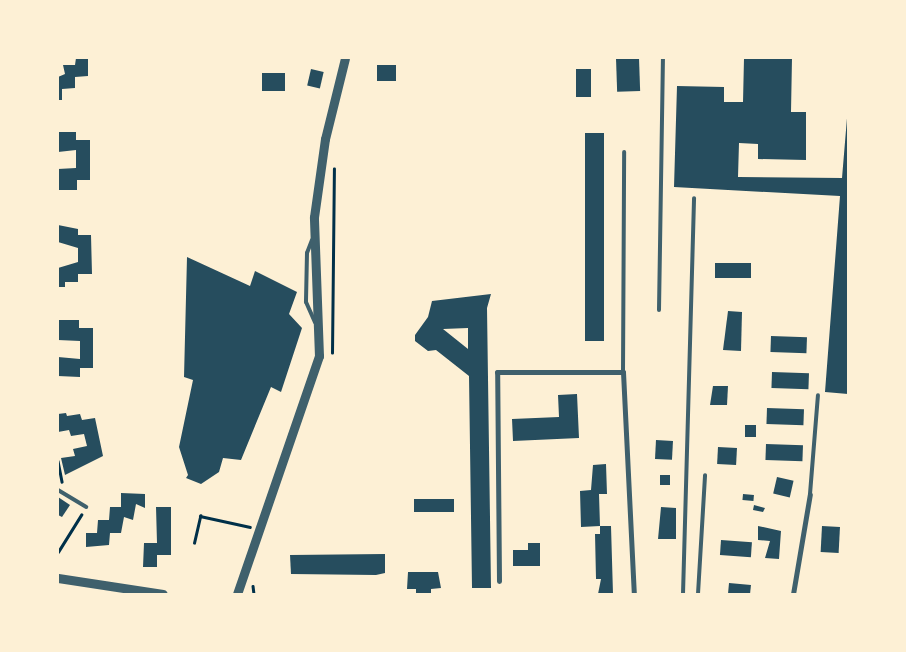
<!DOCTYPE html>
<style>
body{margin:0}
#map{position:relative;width:906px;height:652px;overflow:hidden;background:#fdf0d5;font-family:Manrope,sans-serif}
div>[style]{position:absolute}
.building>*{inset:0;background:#264d5e;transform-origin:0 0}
.path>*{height:2.5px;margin:-1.25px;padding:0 1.25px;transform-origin:1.25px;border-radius:1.25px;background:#003049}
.service>*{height:4px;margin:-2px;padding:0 2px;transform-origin:2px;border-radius:2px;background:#3f606c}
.minor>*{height:5px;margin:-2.5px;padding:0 2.5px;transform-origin:2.5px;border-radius:2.5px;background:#3f606c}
.tertiary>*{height:9px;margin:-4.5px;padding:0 4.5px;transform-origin:4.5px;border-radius:4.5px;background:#3f606c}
span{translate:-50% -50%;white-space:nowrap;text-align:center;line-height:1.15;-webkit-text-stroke:5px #fdf0d5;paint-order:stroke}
.frame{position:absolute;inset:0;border:59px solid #fdf0d5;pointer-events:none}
</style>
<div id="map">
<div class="building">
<div style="clip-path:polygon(76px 58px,88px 58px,88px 76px,75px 77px,75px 88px,62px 89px,62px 100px,58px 100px,58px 77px,65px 74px,63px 65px,75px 65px)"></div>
<div style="left:639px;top:58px;width:33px;height:23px;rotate:88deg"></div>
<div style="clip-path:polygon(744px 58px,792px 58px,791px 112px,806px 112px,806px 160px,758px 159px,758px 144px,739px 143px,738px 177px,842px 178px,848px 106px,848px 394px,825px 392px,840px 196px,674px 187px,677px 86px,724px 87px,724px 102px,743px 102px)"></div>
<div style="left:377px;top:65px;width:19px;height:16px"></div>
<div style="left:311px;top:69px;width:13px;height:17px;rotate:13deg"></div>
<div style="left:576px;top:69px;width:15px;height:28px"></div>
<div style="left:262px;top:73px;width:23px;height:18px"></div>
<div style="clip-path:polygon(58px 132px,76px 132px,76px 140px,90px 140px,90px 180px,77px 180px,77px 190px,58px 190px,58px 169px,76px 168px,76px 150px,58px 152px)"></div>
<div style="left:585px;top:133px;width:19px;height:208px"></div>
<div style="clip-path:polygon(58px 225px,78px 229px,78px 235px,91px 235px,92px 274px,78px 274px,78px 282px,65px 282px,65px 287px,58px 287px,58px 268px,78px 262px,78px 248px,58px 242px)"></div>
<div style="clip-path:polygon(187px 257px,250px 286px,255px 271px,297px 292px,289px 314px,302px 328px,281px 392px,271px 387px,241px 460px,223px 458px,219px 472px,201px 484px,186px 478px,188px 475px,179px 447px,193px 380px,184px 377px)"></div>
<div style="left:715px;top:263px;width:36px;height:15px"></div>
<div style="clip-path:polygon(evenodd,491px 294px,487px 308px,491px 588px,472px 588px,469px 376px,436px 350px,428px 351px,415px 341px,415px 335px,428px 317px,432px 301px,491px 294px,468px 328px,468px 349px,443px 329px,468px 328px)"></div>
<div style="clip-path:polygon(728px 311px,742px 312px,741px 351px,723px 350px)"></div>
<div style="clip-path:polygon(58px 320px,79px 320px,79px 328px,93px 328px,93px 368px,80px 368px,80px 377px,58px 376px,58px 357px,80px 359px,80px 341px,58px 340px)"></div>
<div style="left:771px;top:336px;width:36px;height:16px;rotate:2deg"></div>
<div style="left:772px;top:372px;width:37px;height:16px;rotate:2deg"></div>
<div style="clip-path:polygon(713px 386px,728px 386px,727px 405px,710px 405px)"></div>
<div style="clip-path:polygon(577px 394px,579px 438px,513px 441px,512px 419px,559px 417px,558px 395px)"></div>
<div style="left:767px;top:408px;width:37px;height:16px;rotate:2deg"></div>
<div style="clip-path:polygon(66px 413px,67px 416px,80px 414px,82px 420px,95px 418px,103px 456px,65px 475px,61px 458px,75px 456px,73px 449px,87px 446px,84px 434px,71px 436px,69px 430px,58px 432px,58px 414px)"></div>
<div style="left:745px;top:425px;width:11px;height:12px"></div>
<div style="left:656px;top:440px;width:17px;height:19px;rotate:3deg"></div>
<div style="left:766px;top:444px;width:37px;height:16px;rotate:2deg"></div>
<div style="left:718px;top:447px;width:19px;height:17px;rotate:3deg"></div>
<div style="clip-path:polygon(606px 464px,607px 494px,599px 494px,600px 526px,611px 526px,613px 594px,598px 594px,601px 579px,596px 579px,595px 534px,600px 534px,600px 526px,581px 527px,580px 491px,591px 490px,593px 465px)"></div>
<div style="left:660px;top:475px;width:10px;height:10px"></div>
<div style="left:777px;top:477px;width:17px;height:17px;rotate:13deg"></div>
<div style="clip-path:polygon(121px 493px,145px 494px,145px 508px,136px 504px,133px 520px,124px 517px,121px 533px,110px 533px,109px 545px,86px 547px,86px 533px,97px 533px,98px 520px,109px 520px,110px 507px,121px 507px)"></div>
<div style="left:743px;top:494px;width:11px;height:6px;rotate:5deg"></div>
<div style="clip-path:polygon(58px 497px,70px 505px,62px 517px,58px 515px)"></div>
<div style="left:414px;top:499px;width:40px;height:13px"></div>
<div style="clip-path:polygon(754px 505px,765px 508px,763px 512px,753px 510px)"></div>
<div style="clip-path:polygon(156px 507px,171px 507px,171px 555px,157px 555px,157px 567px,143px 567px,144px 543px,157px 543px)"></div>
<div style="clip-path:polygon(661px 507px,676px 508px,676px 539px,658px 539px)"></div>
<div style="clip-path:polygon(758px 526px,781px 531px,779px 559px,765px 558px,770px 541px,758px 540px)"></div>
<div style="left:822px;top:526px;width:18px;height:26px;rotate:3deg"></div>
<div style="left:721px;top:540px;width:31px;height:15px;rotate:4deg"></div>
<div style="clip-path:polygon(528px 543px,540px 543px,540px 566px,513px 566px,513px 550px,528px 550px)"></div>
<div style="clip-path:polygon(385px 554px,385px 573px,376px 575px,291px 574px,290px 555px)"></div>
<div style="clip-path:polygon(408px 572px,438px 572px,441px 588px,431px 589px,431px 594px,416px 594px,416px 589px,407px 589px)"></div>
<div style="clip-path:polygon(729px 583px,751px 585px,750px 594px,728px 594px)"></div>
</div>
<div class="path">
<div style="left:332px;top:353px;width:184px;rotate:-89.4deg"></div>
<div style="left:58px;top:461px;width:21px;rotate:79deg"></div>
<div style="left:194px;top:543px;width:28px;rotate:-77deg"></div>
<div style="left:200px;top:516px;width:51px;rotate:12.4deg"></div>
<div style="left:58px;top:552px;width:44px;rotate:-58.1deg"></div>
<div style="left:253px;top:586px;width:8px;rotate:83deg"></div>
</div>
<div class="service">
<div style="left:312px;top:240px;width:14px;rotate:111deg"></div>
<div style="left:307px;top:253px;width:49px;rotate:91.2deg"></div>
<div style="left:306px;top:302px;width:22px;rotate:66deg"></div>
<div style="left:659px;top:310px;width:252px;rotate:-89.1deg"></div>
<div style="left:623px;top:372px;width:220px;rotate:-89.7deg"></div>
<div style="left:58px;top:490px;width:33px;rotate:31deg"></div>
<div style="left:810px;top:494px;width:99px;rotate:-85.4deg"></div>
<div style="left:683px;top:594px;width:396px;rotate:-88.4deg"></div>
<div style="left:698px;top:594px;width:119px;rotate:-86.6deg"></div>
</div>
<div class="minor">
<div style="left:499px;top:581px;width:209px;rotate:-90.5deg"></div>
<div style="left:497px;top:372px;width:126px"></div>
<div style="left:623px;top:372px;width:222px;rotate:87.2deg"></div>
<div style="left:793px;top:594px;width:101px;rotate:-80.4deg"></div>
</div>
<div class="tertiary">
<div style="left:58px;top:578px;width:106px;rotate:8.7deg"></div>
<div style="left:237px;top:594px;width:252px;rotate:-71deg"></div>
<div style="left:319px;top:356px;width:139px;rotate:-92.1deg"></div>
<div style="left:314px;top:217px;width:79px;rotate:-82deg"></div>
<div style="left:325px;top:139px;width:83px;rotate:-76.1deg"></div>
</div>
<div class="frame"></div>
</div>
